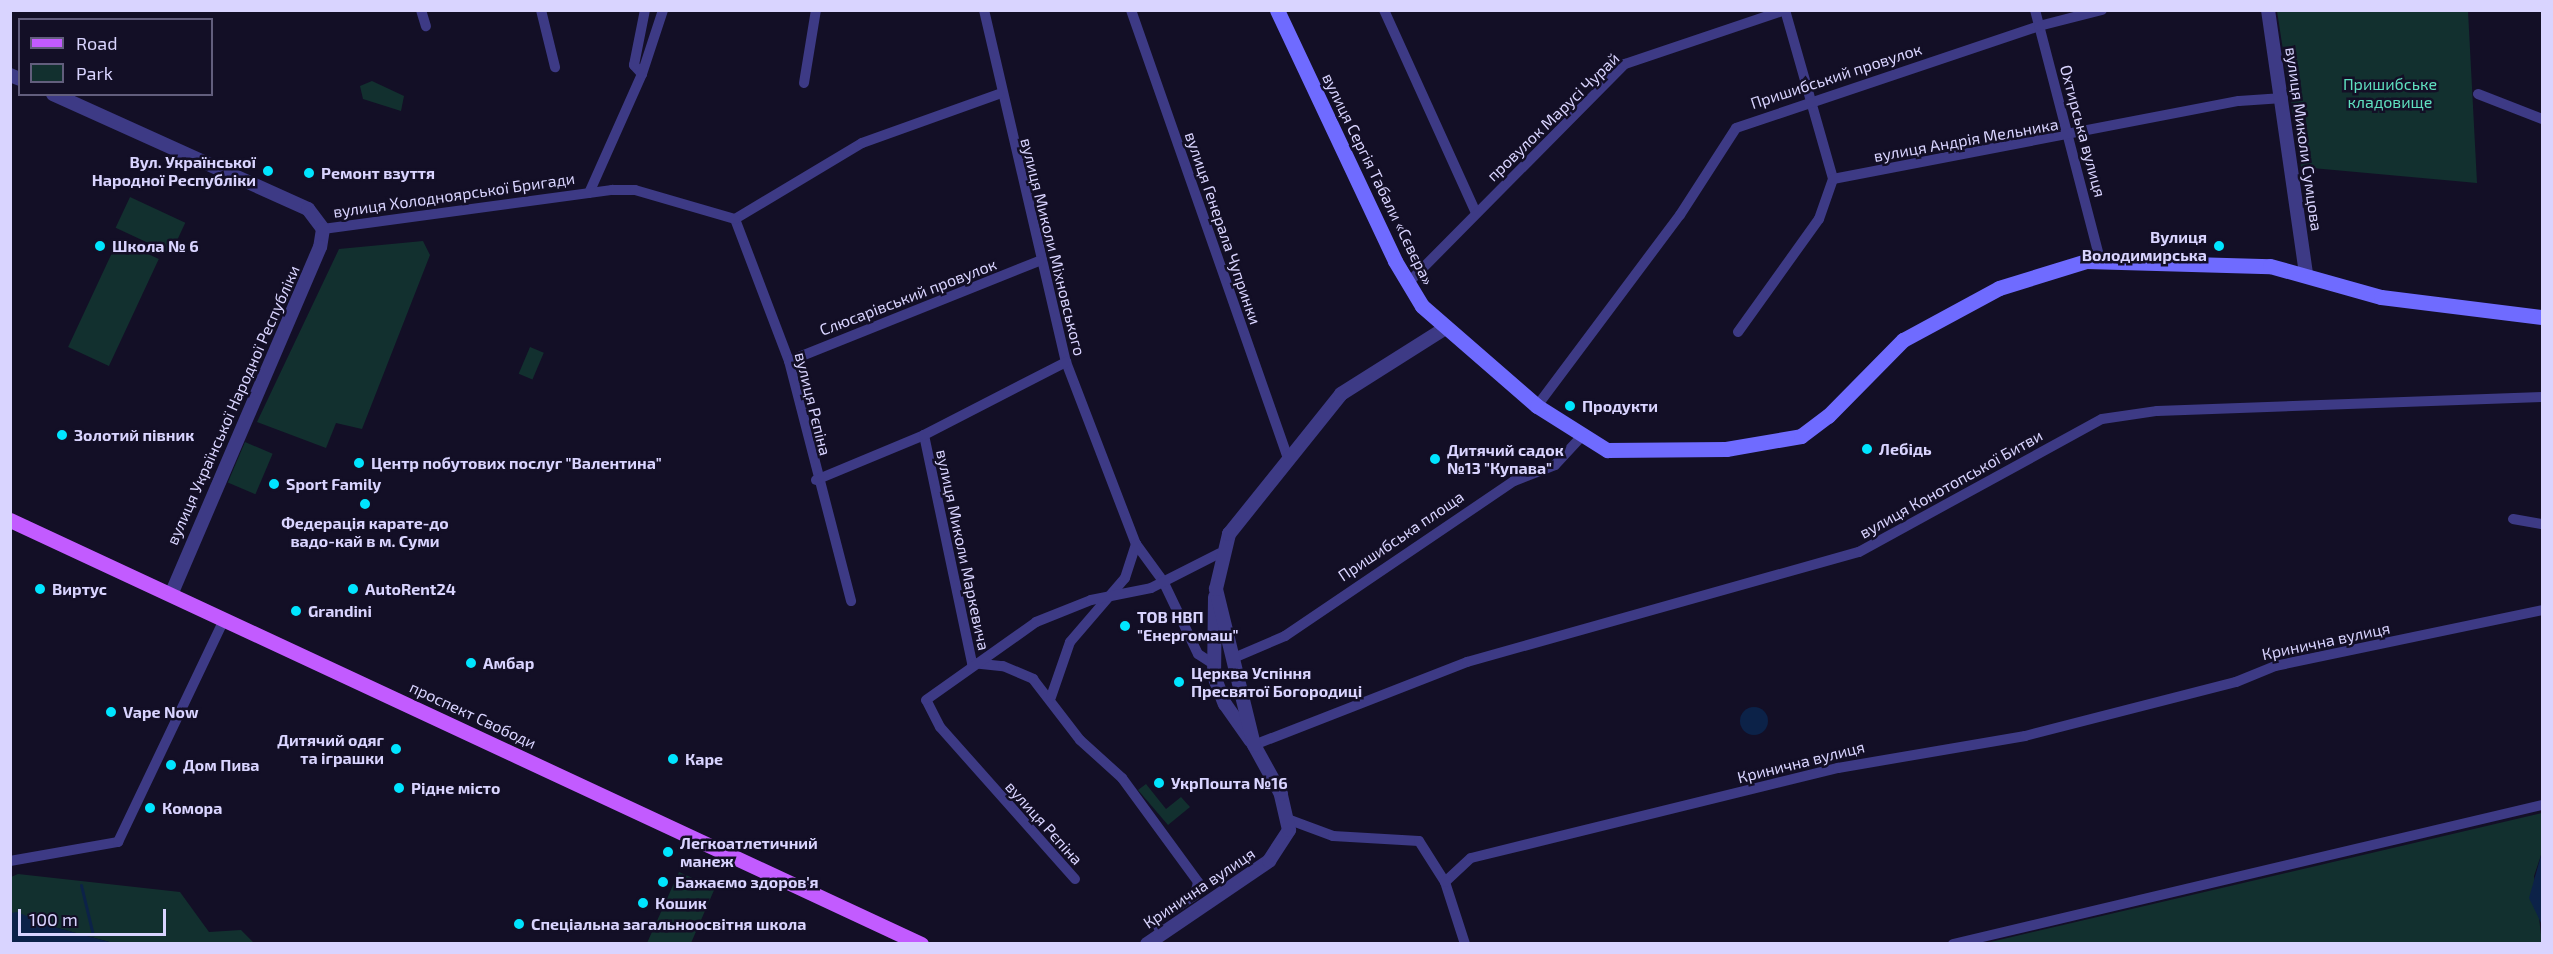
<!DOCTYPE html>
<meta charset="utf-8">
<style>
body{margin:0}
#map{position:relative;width:2553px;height:954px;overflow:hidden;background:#130f26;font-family:"Exo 2",sans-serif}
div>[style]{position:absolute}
.green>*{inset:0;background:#12302f;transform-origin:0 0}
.water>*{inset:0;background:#0c2248}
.round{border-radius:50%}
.stream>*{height:3px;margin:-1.5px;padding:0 1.5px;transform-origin:1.5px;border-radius:1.5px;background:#0c2248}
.minor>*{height:10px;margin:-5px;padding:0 5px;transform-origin:5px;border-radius:5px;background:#3d3a85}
.tertiary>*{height:14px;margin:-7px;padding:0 7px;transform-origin:7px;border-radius:7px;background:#3d3a85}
.secondary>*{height:15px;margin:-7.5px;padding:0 7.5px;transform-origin:7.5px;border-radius:7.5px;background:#6f6bff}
.primary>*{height:15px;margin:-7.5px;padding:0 7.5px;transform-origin:7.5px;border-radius:7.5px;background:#c25bff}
.dots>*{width:16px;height:16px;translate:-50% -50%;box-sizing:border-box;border:3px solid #130f26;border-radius:50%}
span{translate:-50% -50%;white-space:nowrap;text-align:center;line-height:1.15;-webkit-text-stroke:5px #130f26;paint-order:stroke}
.street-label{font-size:16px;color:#d9d4ff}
.park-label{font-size:16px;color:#5fe0c0}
.poi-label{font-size:16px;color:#d9d4ff;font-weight:700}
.right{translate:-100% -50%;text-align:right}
.left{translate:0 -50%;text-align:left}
.frame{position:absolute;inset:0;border:12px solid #d9d4ff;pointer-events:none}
.legend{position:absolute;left:18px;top:18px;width:195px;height:78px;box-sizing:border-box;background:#130f26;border:2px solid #625e7d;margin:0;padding:8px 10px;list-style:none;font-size:18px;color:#d9d4ff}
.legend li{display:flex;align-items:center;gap:12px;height:30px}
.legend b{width:30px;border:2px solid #625e7d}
.scale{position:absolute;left:18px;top:909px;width:148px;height:27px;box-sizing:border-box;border:3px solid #d9d4ff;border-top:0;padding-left:8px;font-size:18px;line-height:21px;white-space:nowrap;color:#d9d4ff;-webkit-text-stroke:4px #130f26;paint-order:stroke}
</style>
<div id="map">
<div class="green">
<div style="clip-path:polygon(2277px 11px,2468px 11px,2477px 183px,2301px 167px)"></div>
<div style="clip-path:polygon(372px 81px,404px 96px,401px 111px,363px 99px,360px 86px)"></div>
<div style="left:130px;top:197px;width:61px;height:34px;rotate:25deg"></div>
<div style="left:118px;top:240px;width:45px;height:118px;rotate:25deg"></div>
<div style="clip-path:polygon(423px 241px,430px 255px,362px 429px,336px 423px,326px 448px,257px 422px,339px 249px)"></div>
<div style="left:530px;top:347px;width:15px;height:29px;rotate:23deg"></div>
<div style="left:245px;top:442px;width:30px;height:44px;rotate:23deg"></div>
<div style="clip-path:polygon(1146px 784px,1166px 809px,1181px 797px,1190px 807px,1168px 825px,1138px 790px)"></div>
<div style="clip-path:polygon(2542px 813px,2542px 852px,2534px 876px,2542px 943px,1982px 944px)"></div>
<div style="clip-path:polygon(679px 872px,715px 888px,691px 943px,647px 943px)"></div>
<div style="clip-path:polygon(18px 874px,180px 892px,209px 932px,241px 930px,254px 943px,113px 943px,54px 927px,11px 913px,11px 877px)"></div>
</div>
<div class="water">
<div class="round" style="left:1740px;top:707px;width:28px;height:28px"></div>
<div style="clip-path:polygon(2542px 852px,2542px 925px,2529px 898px)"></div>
<div style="clip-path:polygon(17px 912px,54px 927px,113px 943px,11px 943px,11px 913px)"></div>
</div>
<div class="stream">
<div style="left:81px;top:885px;width:51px;rotate:76.5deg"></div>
</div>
<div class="minor">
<div style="left:421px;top:10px;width:17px;rotate:73deg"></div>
<div style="left:541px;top:10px;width:59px;rotate:76.2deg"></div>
<div style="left:984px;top:10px;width:361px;rotate:76.9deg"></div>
<div style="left:1066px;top:362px;width:195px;rotate:69deg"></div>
<div style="left:1136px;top:544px;width:46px;rotate:53.9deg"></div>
<div style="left:1163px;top:581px;width:81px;rotate:64.4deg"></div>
<div style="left:1198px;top:654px;width:17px;rotate:33deg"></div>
<div style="left:1131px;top:10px;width:472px;rotate:70.7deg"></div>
<div style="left:1384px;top:10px;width:223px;rotate:65.6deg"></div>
<div style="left:1785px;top:10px;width:176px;rotate:74.1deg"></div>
<div style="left:2035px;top:10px;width:258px;rotate:75.4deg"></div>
<div style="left:642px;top:74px;width:12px;rotate:-132deg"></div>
<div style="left:634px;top:65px;width:56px;rotate:-78.7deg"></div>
<div style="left:804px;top:83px;width:74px;rotate:-80.7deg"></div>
<div style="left:2478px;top:94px;width:69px;rotate:21.3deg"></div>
<div style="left:589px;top:193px;width:130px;rotate:-66deg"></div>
<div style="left:642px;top:74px;width:67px;rotate:-71.8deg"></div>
<div style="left:735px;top:219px;width:152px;rotate:69.2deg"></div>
<div style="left:789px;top:361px;width:248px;rotate:75.5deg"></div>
<div style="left:735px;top:219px;width:148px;rotate:-30.9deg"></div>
<div style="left:862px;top:143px;width:145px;rotate:-19.7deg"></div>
<div style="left:323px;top:229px;width:292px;rotate:-7.7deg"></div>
<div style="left:612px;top:190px;width:23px"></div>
<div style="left:635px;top:190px;width:104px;rotate:16.2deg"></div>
<div style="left:1407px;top:284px;width:310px;rotate:-45.3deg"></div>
<div style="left:1625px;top:64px;width:169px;rotate:-18.6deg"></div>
<div style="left:1738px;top:332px;width:139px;rotate:-54.4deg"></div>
<div style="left:1819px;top:219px;width:42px;rotate:-70.7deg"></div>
<div style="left:1833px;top:179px;width:413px;rotate:-10.9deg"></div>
<div style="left:2239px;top:101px;width:44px;rotate:-3.9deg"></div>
<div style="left:789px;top:361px;width:269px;rotate:-21.8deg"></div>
<div style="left:1537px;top:406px;width:239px;rotate:-53.2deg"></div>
<div style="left:1680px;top:215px;width:103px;rotate:-57.2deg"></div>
<div style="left:1736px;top:128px;width:320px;rotate:-18.6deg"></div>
<div style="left:2039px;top:26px;width:65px;rotate:-14.3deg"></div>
<div style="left:924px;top:435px;width:233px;rotate:78.1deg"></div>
<div style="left:972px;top:663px;width:31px;rotate:6deg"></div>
<div style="left:1003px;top:666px;width:33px;rotate:23deg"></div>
<div style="left:1033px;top:679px;width:77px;rotate:52.4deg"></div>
<div style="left:1080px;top:740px;width:57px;rotate:42.1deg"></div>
<div style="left:1122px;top:778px;width:129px;rotate:53.8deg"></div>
<div style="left:1198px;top:882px;width:13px;rotate:103deg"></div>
<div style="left:1195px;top:895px;width:48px;rotate:147deg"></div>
<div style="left:1155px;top:921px;width:15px;rotate:62deg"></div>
<div style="left:816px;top:480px;width:117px;rotate:-22.6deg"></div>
<div style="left:924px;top:435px;width:160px;rotate:-27.2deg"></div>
<div style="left:2513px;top:519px;width:29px;rotate:10deg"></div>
<div style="left:1236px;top:657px;width:53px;rotate:-23.2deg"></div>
<div style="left:1285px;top:636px;width:277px;rotate:-34.1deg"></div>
<div style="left:1514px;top:481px;width:44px;rotate:-21.3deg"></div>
<div style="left:1555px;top:465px;width:37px;rotate:-47deg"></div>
<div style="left:1051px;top:697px;width:58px;rotate:-70.9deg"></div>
<div style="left:1070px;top:642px;width:84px;rotate:-49.3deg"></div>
<div style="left:1125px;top:578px;width:36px;rotate:-72deg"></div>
<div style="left:1254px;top:745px;width:229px;rotate:-21.3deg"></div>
<div style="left:1467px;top:662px;width:407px;rotate:-15.7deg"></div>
<div style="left:1859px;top:552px;width:277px;rotate:-28.7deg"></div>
<div style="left:2102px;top:419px;width:56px;rotate:-8.3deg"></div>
<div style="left:2157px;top:411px;width:385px;rotate:-2.1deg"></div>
<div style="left:1290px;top:820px;width:46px;rotate:20.4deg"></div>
<div style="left:1333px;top:836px;width:86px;rotate:3.3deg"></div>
<div style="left:1419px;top:841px;width:49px;rotate:57.6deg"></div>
<div style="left:1445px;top:882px;width:65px;rotate:72.1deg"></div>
<div style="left:10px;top:861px;width:110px;rotate:-10deg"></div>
<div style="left:118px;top:842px;width:248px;rotate:-64.5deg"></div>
<div style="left:1075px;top:879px;width:203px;rotate:-131.6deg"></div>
<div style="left:940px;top:727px;width:30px;rotate:-117deg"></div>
<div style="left:926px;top:700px;width:135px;rotate:-35.3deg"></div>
<div style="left:1036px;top:622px;width:59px;rotate:-21.8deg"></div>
<div style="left:1091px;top:600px;width:61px;rotate:-11.3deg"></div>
<div style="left:1151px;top:588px;width:77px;rotate:-26.9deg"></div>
<div style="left:1445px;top:882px;width:35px;rotate:-43deg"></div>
<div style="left:1471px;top:858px;width:378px;rotate:-13.8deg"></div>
<div style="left:1838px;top:768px;width:190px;rotate:-9.7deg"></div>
<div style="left:2025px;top:736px;width:218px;rotate:-14.4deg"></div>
<div style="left:2236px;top:682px;width:42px;rotate:-22.3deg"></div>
<div style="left:2275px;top:666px;width:273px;rotate:-11.8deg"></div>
<div style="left:1953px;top:944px;width:605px;rotate:-13.28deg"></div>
</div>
<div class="tertiary">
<div style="left:2268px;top:10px;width:266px;rotate:81.8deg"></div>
<div style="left:10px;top:75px;width:11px;rotate:22deg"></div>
<div style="left:53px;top:94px;width:280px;rotate:24.3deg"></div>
<div style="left:308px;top:209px;width:25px;rotate:53deg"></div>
<div style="left:323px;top:229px;width:18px;rotate:99deg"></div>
<div style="left:320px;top:247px;width:378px;rotate:113.2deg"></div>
<div style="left:1215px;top:597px;width:79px;rotate:90.7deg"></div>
<div style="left:1214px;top:676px;width:30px;rotate:69deg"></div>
<div style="left:1225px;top:704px;width:45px;rotate:54.9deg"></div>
<div style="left:1147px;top:944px;width:148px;rotate:-34.2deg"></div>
<div style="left:1269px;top:861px;width:37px;rotate:-57deg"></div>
<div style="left:1289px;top:830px;width:37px;rotate:-103deg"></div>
<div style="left:1281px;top:794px;width:56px;rotate:-118.9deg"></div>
<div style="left:1254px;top:745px;width:161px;rotate:-103.7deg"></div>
<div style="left:1216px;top:589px;width:57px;rotate:-76.7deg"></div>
<div style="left:1229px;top:534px;width:179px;rotate:-51.3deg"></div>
<div style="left:1341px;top:394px;width:122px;rotate:-32.3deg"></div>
</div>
<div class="secondary">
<div style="left:1277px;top:10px;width:277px;rotate:64.8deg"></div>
<div style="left:1395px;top:261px;width:52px;rotate:59deg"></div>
<div style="left:1422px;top:306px;width:152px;rotate:41deg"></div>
<div style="left:1537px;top:406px;width:83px;rotate:32.2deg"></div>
<div style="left:1607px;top:450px;width:119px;rotate:-0.5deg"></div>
<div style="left:1726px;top:449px;width:76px;rotate:-9.8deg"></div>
<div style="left:1801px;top:436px;width:34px;rotate:-37deg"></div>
<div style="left:1828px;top:416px;width:107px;rotate:-45.4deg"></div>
<div style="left:1903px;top:340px;width:109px;rotate:-28.4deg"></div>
<div style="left:1999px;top:288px;width:91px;rotate:-17.2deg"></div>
<div style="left:2086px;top:261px;width:184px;rotate:1.6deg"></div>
<div style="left:2270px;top:266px;width:115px;rotate:15.6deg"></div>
<div style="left:2381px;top:297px;width:162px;rotate:7.1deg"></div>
</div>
<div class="primary">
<div style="left:10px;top:520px;width:1005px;rotate:24.96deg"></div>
</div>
<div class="dots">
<div style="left:268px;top:171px;background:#00e5ff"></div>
<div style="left:309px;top:173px;background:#00e5ff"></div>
<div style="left:100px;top:246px;background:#00e5ff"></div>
<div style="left:2219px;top:246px;background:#00e5ff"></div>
<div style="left:1570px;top:406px;background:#00e5ff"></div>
<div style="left:62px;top:435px;background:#00e5ff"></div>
<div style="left:1867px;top:449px;background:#00e5ff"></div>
<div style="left:1435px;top:459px;background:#00e5ff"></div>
<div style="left:359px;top:463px;background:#00e5ff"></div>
<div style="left:274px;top:484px;background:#00e5ff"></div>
<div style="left:365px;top:504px;background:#00e5ff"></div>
<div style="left:40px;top:589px;background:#00e5ff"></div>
<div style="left:353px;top:589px;background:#00e5ff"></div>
<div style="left:296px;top:611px;background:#00e5ff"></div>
<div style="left:1125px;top:626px;background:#00e5ff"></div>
<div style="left:471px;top:663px;background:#00e5ff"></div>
<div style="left:1179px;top:682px;background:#00e5ff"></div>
<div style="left:111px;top:712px;background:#00e5ff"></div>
<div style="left:396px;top:749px;background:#00e5ff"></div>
<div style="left:673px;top:759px;background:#00e5ff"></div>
<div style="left:171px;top:765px;background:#00e5ff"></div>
<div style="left:1159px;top:783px;background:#00e5ff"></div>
<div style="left:399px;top:788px;background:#00e5ff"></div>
<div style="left:150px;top:808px;background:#00e5ff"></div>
<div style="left:668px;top:852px;background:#00e5ff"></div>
<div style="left:663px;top:882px;background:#00e5ff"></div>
<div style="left:643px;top:903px;background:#00e5ff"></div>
<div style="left:519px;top:924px;background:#00e5ff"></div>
</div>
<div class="street-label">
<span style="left:1836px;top:76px;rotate:-18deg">Пришибський провулок</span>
<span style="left:1553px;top:117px;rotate:-44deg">провулок Марусі Чурай</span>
<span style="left:2083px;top:131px;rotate:75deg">Охтирська вулиця</span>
<span style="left:2304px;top:139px;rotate:82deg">вулиця Миколи Сумцова</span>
<span style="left:1966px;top:140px;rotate:-10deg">вулиця Андрія Мельника</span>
<span style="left:1378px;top:179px;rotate:64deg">вулиця Сергія Табали «Сєвєра»</span>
<span style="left:454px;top:195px;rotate:-8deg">вулиця Холодноярської Бригади</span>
<span style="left:1223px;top:228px;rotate:71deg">вулиця Генерала Чупринки</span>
<span style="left:1053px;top:247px;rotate:76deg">вулиця Миколи Міхновського</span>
<span style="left:908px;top:297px;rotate:-21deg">Слюсарівський провулок</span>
<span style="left:813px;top:404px;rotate:76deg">вулиця Рєпіна</span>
<span style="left:233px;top:405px;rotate:-66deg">вулиця Української Народної Республіки</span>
<span style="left:1951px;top:484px;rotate:-29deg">вулиця Конотопської Битви</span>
<span style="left:1401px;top:536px;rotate:-34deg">Пришибська площа</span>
<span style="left:963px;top:550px;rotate:78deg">вулиця Миколи Маркевича</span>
<span style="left:2326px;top:641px;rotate:-12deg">Кринична вулиця</span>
<span style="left:473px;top:715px;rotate:25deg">проспект Свободи</span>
<span style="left:1801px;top:762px;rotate:-14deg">Кринична вулиця</span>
<span style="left:1044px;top:823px;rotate:48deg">вулиця Рєпіна</span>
<span style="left:1199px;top:888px;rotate:-34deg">Кринична вулиця</span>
</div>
<div class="park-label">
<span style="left:2390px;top:93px">Пришибське<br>кладовище</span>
</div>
<div class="poi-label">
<span class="right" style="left:256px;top:171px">Вул. Української<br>Народної Республіки</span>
<span class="left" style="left:321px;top:173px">Ремонт взуття</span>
<span class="right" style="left:2207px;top:246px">Вулиця<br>Володимирська</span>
<span class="left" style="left:112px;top:246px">Школа № 6</span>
<span class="left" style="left:1582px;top:406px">Продукти</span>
<span class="left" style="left:74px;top:435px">Золотий півник</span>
<span class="left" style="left:1879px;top:449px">Лебідь</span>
<span class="left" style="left:1447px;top:459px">Дитячий садок<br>№13 "Купава"</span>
<span class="left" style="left:371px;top:463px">Центр побутових послуг "Валентина"</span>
<span class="left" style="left:286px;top:484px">Sport Family</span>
<span style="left:365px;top:532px">Федерація карате-до<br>вадо-кай в м. Суми</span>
<span class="left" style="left:52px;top:589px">Виртус</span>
<span class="left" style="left:365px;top:589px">AutoRent24</span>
<span class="left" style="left:308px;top:611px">Grandini</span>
<span class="left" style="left:1137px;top:626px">ТОВ НВП<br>"Енергомаш"</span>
<span class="left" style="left:483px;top:663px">Амбар</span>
<span class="left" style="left:1191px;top:682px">Церква Успіння<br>Пресвятої Богородиці</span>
<span class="left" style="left:123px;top:712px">Vape Now</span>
<span class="right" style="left:384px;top:749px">Дитячий одяг<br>та іграшки</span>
<span class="left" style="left:685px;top:759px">Каре</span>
<span class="left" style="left:183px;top:765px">Дом Пива</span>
<span class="left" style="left:1171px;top:783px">УкрПошта №16</span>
<span class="left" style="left:411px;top:788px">Рідне місто</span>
<span class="left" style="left:162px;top:808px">Комора</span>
<span class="left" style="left:680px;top:852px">Легкоатлетичний<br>манеж</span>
<span class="left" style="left:675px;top:882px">Бажаємо здоров'я</span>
<span class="left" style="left:655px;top:903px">Кошик</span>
<span class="left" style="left:531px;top:924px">Спеціальна загальноосвітня школа</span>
</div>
<div class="frame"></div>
<ul class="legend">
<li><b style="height:8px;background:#c25bff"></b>Road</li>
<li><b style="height:16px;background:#12302f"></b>Park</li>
</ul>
<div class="scale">100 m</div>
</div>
